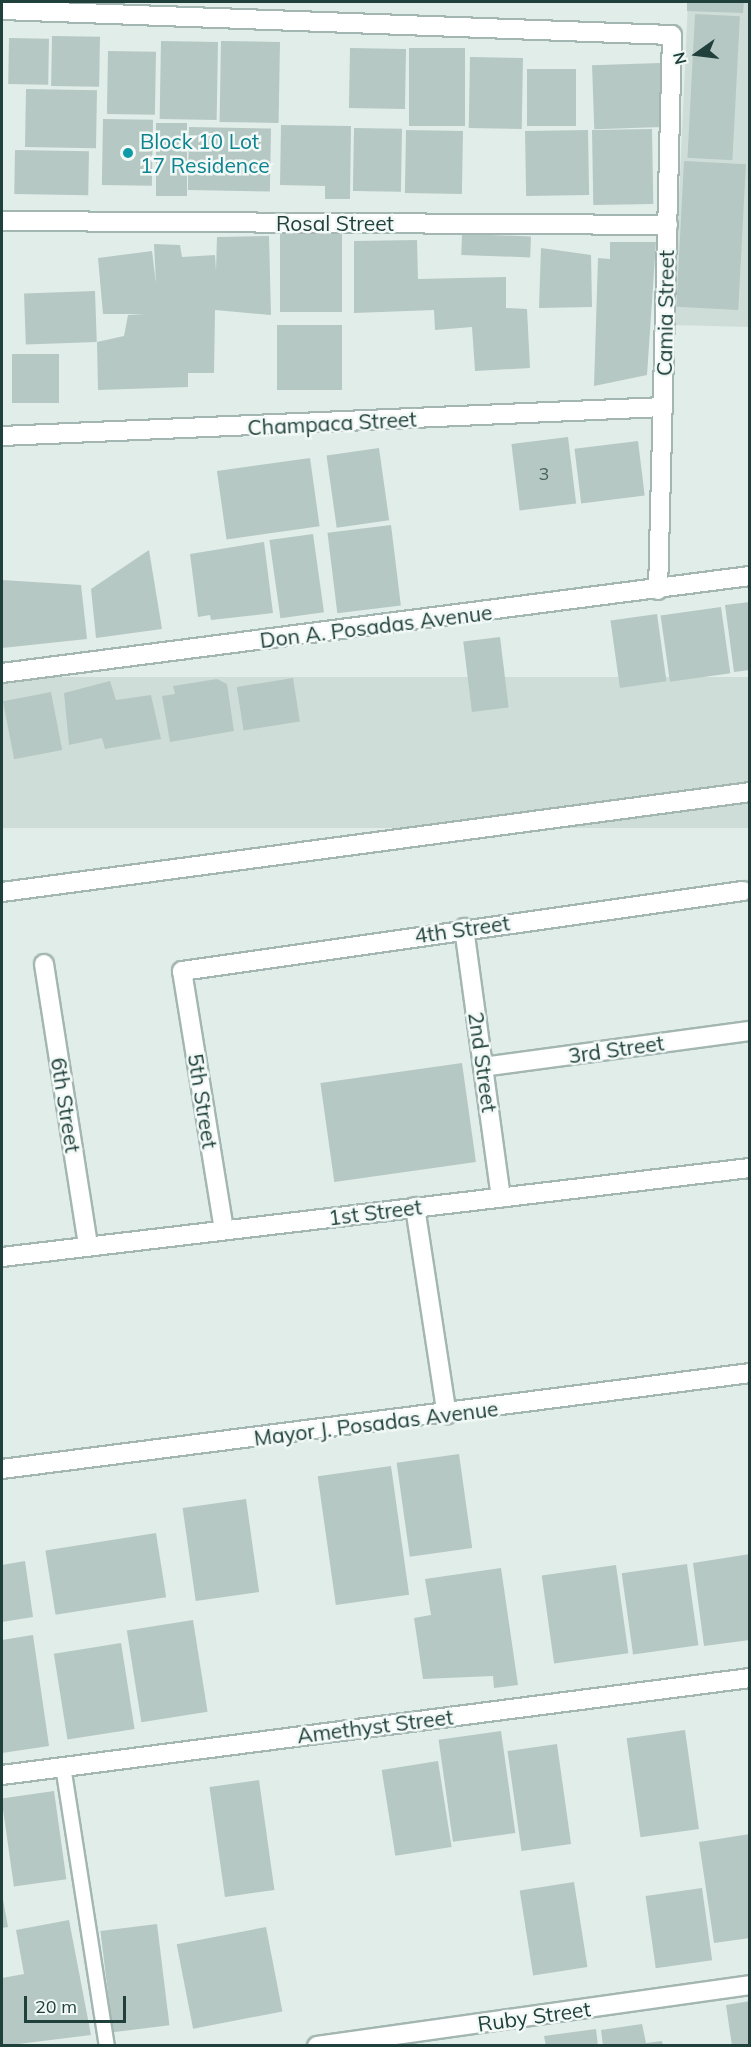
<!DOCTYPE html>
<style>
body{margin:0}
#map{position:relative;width:751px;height:2047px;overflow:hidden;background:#e1ede9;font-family:Mulish,sans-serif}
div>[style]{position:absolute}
.built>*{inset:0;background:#cfddd8;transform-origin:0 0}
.building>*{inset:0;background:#b6c8c3;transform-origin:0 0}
.roads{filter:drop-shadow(2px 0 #a3b6b1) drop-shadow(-2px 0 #a3b6b1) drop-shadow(0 2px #a3b6b1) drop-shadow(0 -2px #a3b6b1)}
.service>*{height:14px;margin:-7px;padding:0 7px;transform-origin:7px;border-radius:7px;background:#fff}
.minor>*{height:18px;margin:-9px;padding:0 9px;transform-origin:9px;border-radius:9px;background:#fff}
.dots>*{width:16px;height:16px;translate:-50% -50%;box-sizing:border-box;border:3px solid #f2f9f6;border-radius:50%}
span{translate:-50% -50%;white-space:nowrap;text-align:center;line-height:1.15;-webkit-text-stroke:5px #f2f9f6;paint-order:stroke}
.number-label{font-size:18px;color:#46625d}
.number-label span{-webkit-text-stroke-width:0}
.culture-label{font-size:21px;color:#0d838f}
.left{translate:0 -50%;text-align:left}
.street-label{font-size:21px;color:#20403b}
.frame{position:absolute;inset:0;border:3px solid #20403b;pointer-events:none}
.north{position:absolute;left:667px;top:24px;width:60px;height:60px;-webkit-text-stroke:4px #f2f9f6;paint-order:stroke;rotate:256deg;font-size:16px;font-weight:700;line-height:24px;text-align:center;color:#20403b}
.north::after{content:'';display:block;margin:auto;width:21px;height:27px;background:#20403b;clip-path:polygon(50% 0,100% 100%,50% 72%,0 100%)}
.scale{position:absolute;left:24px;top:1996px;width:102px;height:27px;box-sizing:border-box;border:3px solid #20403b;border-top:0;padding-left:8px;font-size:18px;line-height:21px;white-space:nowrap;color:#20403b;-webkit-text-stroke:4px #f2f9f6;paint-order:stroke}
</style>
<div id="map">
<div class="built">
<div style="clip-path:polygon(688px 2px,749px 2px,749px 327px,673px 325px)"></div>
<div style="left:749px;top:677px;width:151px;height:754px;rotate:90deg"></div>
</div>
<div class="building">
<div style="clip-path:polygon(687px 2px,744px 2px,743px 13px,687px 11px)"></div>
<div style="left:695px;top:14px;width:45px;height:144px;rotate:3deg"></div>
<div style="left:52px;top:36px;width:48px;height:50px;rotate:1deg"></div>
<div style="left:9px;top:38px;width:40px;height:46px;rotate:1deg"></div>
<div style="left:161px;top:41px;width:57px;height:78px;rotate:1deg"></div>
<div style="left:221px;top:41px;width:59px;height:81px;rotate:1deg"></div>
<div style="left:350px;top:48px;width:56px;height:60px;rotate:1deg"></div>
<div style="left:409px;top:48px;width:56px;height:78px"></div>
<div style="left:108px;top:51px;width:48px;height:63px;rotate:1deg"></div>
<div style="left:470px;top:57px;width:53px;height:71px;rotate:1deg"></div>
<div style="left:660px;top:63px;width:64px;height:68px;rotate:88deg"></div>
<div style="left:527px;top:69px;width:49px;height:57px"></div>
<div style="left:26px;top:89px;width:71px;height:58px;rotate:1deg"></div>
<div style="left:103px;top:119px;width:50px;height:66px;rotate:1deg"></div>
<div style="left:156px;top:123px;width:31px;height:73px"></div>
<div style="clip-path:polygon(281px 125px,351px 126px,350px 199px,325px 199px,325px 186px,280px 185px)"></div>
<div style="left:189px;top:127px;width:82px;height:63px;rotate:1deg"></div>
<div style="left:354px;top:128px;width:48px;height:63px;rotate:1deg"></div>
<div style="left:652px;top:129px;width:75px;height:60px;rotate:89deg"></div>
<div style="left:406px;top:130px;width:57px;height:63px;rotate:1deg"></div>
<div style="left:588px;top:130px;width:65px;height:63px;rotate:89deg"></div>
<div style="left:15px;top:150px;width:74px;height:44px;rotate:1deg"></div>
<div style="left:684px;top:161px;width:62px;height:146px;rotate:3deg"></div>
<div style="left:280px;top:232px;width:62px;height:80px"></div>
<div style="left:462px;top:234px;width:69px;height:21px;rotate:2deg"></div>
<div style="clip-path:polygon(269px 236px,271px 315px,215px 310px,214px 373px,188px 373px,188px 387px,98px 390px,97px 342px,124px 336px,128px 315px,145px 314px,103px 314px,98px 258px,152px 251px,156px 284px,154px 244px,180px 245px,182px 257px,215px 255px,216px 271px,217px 237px)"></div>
<div style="clip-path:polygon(417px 240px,418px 279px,506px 277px,506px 308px,527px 309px,530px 368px,475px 371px,472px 327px,435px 330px,434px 310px,354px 313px,354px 241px)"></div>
<div style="clip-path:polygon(610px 242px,656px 242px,647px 375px,594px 386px,598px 258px,610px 259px)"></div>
<div style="clip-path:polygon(541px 248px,591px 255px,592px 307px,539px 308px)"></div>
<div style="left:95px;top:291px;width:51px;height:71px;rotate:88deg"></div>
<div style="left:277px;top:325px;width:65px;height:65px"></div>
<div style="left:59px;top:354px;width:49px;height:47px;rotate:90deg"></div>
<div style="left:568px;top:437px;width:67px;height:57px;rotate:83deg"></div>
<div style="left:638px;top:441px;width:55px;height:64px;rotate:83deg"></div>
<div style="left:379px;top:448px;width:73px;height:53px;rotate:82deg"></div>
<div style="left:310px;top:458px;width:69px;height:94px;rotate:82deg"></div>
<div style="left:391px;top:525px;width:81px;height:64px;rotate:83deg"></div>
<div style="left:313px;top:534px;width:79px;height:44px;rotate:82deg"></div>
<div style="clip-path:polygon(264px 542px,273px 613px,211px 620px,210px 615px,198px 617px,190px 554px)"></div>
<div style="clip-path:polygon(149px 550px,162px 629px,96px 638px,91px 589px)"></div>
<div style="clip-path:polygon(2px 580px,81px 585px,87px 639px,2px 648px)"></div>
<div style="clip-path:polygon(750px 602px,750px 670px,734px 672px,725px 605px)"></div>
<div style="left:721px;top:607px;width:67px;height:61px;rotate:82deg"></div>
<div style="left:657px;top:614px;width:68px;height:47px;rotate:82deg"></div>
<div style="left:500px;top:637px;width:71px;height:37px;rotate:83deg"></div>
<div style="left:293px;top:678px;width:44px;height:57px;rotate:81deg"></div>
<div style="clip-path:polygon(217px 679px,227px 684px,234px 731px,170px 742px,162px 696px,175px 694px,173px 686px)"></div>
<div style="clip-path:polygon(110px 681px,116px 700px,151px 695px,161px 739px,105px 749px,102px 738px,69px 745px,64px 693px)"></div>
<div style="left:51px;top:692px;width:59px;height:49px;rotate:79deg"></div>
<div style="left:462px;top:1063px;width:100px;height:143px;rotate:82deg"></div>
<div style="left:459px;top:1454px;width:95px;height:63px;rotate:82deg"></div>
<div style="left:391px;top:1466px;width:130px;height:74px;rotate:82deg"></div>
<div style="left:246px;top:1499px;width:94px;height:64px;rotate:82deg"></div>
<div style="left:156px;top:1533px;width:65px;height:112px;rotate:81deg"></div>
<div style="clip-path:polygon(750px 1554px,750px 1640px,704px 1646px,693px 1563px)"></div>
<div style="clip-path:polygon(25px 1561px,33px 1617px,2px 1622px,2px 1565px)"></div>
<div style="left:687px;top:1564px;width:82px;height:66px;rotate:82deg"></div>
<div style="left:616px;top:1565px;width:89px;height:75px;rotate:82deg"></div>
<div style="clip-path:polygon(501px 1568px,518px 1685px,494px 1688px,493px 1676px,423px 1679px,414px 1618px,431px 1615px,425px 1579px)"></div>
<div style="left:193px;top:1620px;width:93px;height:67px;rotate:81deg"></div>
<div style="clip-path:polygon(33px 1635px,49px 1746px,2px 1753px,2px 1640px)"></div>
<div style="left:121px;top:1643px;width:87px;height:68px;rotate:81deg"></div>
<div style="left:685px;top:1730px;width:100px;height:59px;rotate:82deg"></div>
<div style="left:501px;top:1731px;width:103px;height:63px;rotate:82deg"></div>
<div style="left:557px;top:1744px;width:101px;height:50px;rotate:82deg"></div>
<div style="left:438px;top:1761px;width:87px;height:57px;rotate:81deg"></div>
<div style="left:259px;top:1780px;width:111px;height:50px;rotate:82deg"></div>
<div style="left:54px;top:1791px;width:89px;height:53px;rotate:82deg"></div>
<div style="clip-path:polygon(750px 1834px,750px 1938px,714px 1943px,699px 1842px)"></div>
<div style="left:574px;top:1882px;width:86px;height:55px;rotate:81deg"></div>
<div style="left:702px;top:1888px;width:73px;height:57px;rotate:82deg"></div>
<div style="clip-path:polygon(2px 1894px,8px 1927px,2px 1928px)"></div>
<div style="clip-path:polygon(69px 1920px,91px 2035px,2px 2046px,2px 1978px,24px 1974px,16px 1930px)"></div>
<div style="left:157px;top:1924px;width:102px;height:57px;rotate:83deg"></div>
<div style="left:266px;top:1927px;width:86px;height:91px;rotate:79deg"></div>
<div style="clip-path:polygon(750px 2001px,750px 2046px,732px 2046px,726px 2005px)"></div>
<div style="clip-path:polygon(642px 2024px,646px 2043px,662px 2041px,663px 2046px,603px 2046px,601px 2030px)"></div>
<div style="clip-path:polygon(596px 2029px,598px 2046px,546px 2046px,544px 2036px)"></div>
</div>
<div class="roads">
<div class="service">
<div style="left:63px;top:1766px;width:283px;rotate:81.1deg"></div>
</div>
<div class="minor">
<div style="left:2px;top:10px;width:670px;rotate:2.14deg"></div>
<div style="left:672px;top:35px;width:555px;rotate:91.44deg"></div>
<div style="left:2px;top:221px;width:666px;rotate:0.34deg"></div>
<div style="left:2px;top:436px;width:662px;rotate:-2.51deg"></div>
<div style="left:2px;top:673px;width:754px;rotate:-7.39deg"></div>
<div style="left:2px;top:892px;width:755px;rotate:-7.61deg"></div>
<div style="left:464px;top:928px;width:272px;rotate:82.2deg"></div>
<div style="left:44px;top:964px;width:285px;rotate:81.1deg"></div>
<div style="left:483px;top:1067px;width:269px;rotate:-7.7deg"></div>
<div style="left:415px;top:1207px;width:210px;rotate:81.3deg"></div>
<div style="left:224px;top:1230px;width:262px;rotate:-99.2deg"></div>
<div style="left:182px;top:971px;width:567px;rotate:-8.12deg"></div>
<div style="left:2px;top:1257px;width:753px;rotate:-6.79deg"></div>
<div style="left:2px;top:1469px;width:754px;rotate:-7.31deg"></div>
<div style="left:2px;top:1775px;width:754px;rotate:-7.39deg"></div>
<div style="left:317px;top:2046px;width:437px;rotate:-8deg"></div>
</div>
</div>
<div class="dots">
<div style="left:128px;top:153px;background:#0f9aa8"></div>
</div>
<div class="number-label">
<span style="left:544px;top:474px">3</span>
</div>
<div class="culture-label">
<span class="left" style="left:140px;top:153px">Block 10 Lot<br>17 Residence</span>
</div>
<div class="street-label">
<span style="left:335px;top:223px">Rosal Street</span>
<span style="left:665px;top:313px;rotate:-89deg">Camia Street</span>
<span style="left:332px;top:423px;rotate:-3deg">Champaca Street</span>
<span style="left:376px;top:626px;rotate:-7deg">Don A. Posadas Avenue</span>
<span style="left:462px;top:929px;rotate:-8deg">4th Street</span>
<span style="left:616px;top:1049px;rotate:-8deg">3rd Street</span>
<span style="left:483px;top:1062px;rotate:82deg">2nd Street</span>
<span style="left:203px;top:1101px;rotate:81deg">5th Street</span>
<span style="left:66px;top:1105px;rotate:81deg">6th Street</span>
<span style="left:375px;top:1212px;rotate:-7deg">1st Street</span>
<span style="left:376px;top:1423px;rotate:-7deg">Mayor J. Posadas Avenue</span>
<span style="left:375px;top:1726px;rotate:-7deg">Amethyst Street</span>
<span style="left:534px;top:2016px;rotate:-8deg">Ruby Street</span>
</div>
<div class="frame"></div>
<div class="north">N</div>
<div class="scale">20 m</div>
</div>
